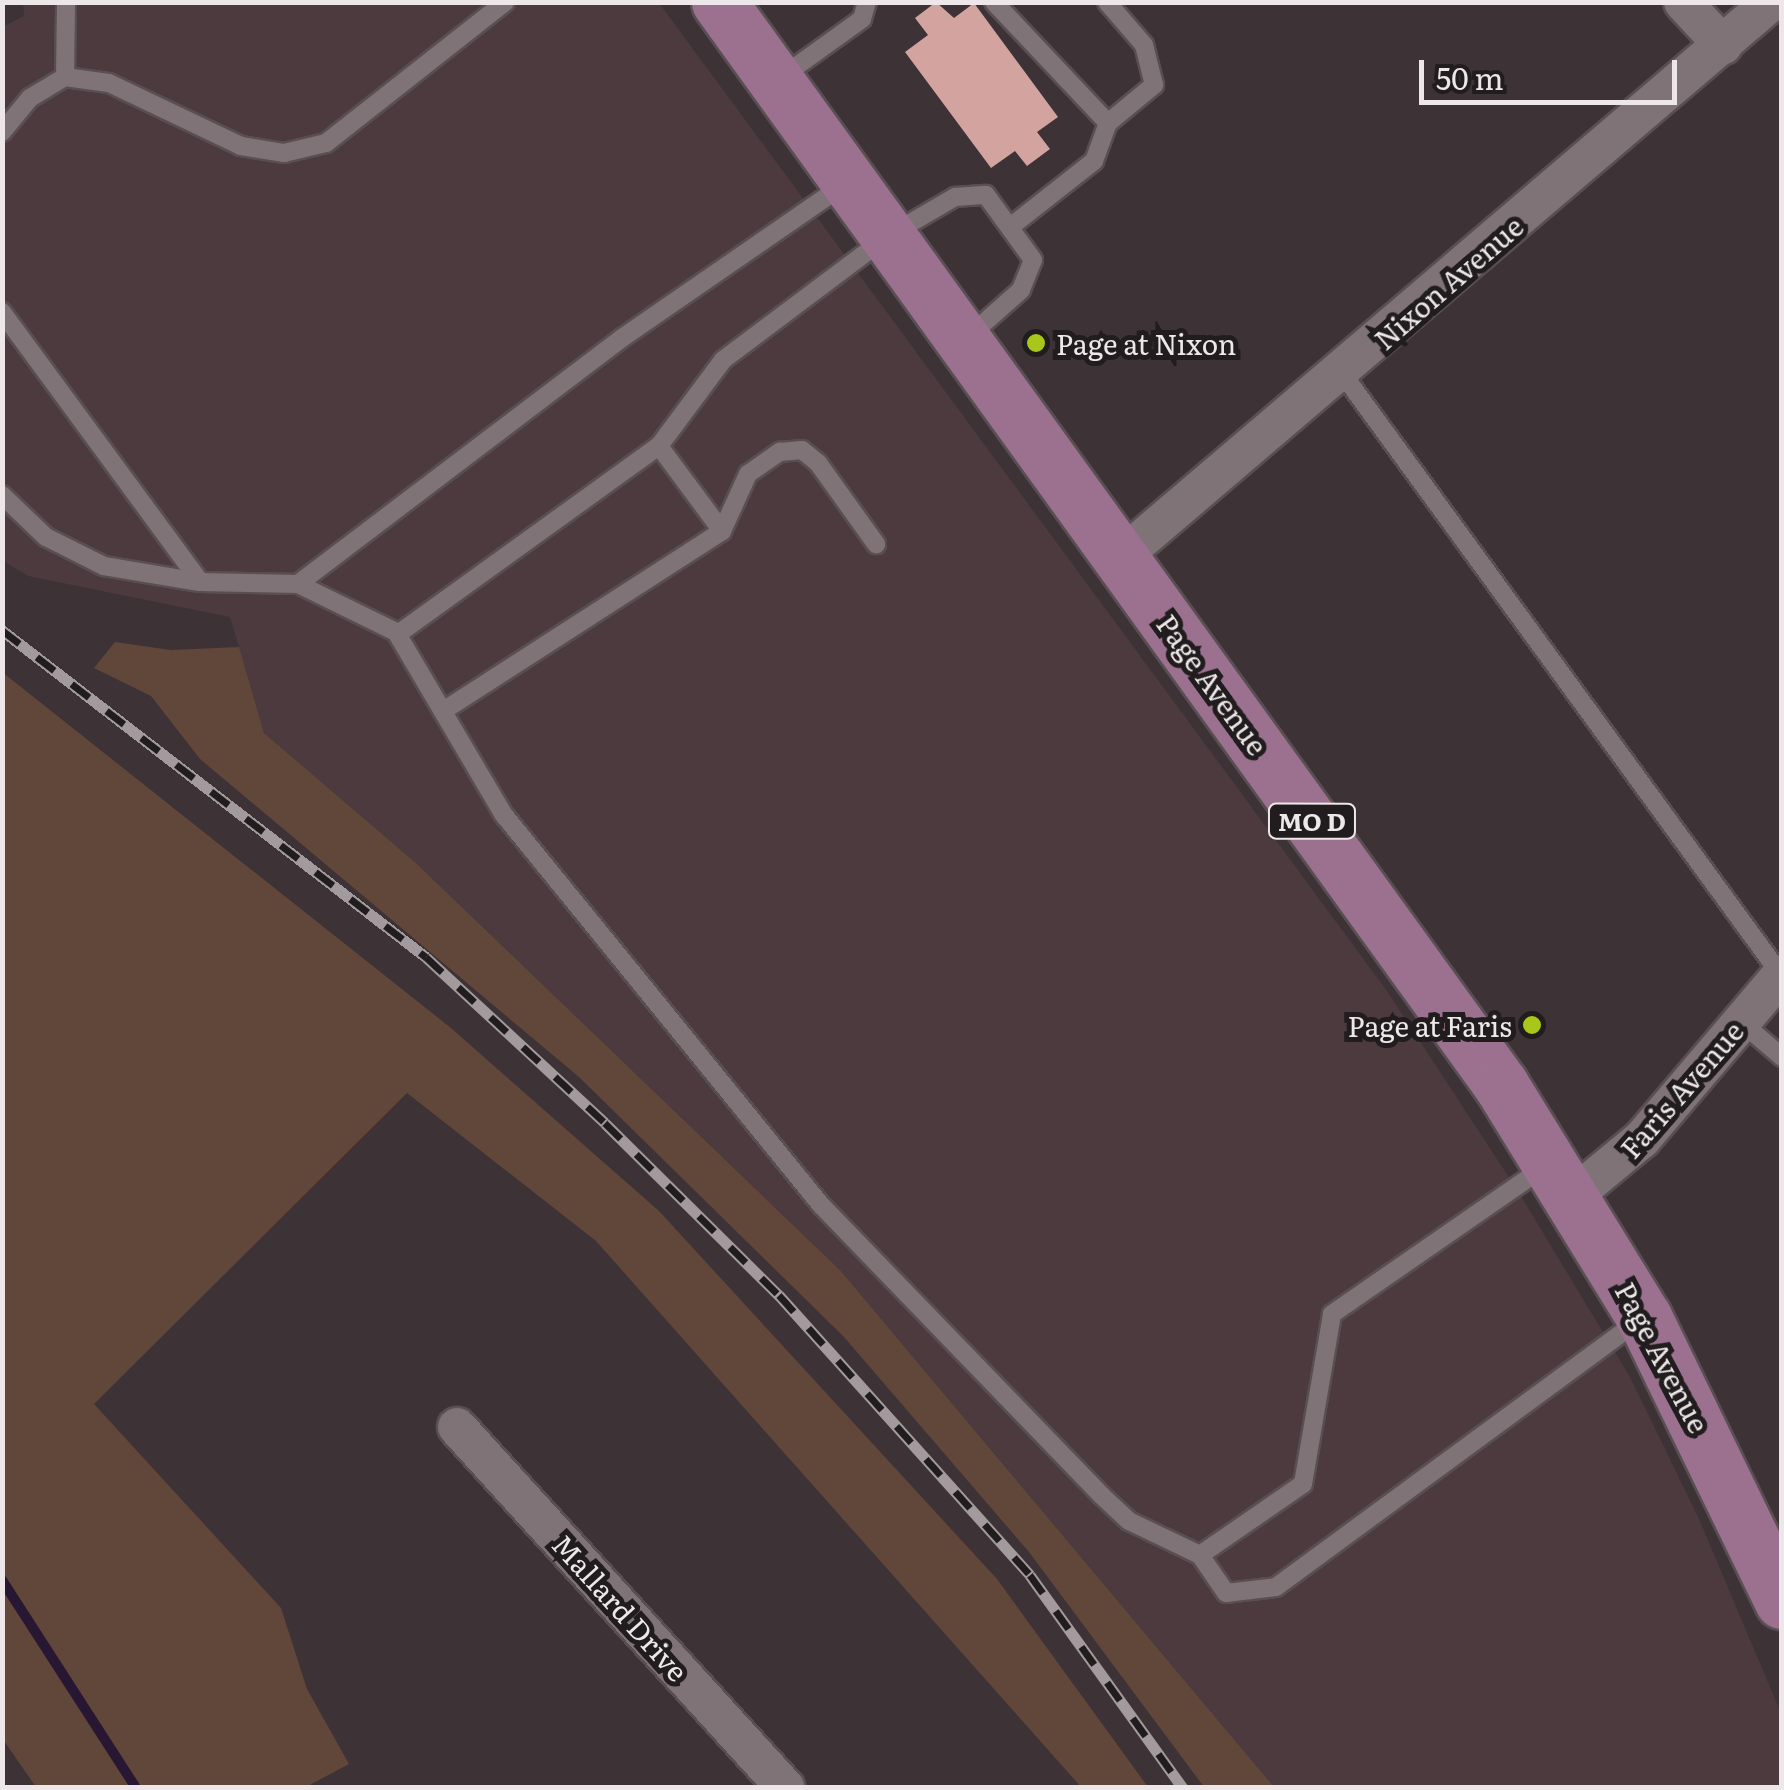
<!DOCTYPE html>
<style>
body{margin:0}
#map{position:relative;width:1784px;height:1790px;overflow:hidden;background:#3d3235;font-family:Literata,serif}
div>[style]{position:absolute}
.built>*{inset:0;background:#4c3a3f}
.green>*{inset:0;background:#61463a}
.stream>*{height:10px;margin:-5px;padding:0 5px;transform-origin:5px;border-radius:5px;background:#281733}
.building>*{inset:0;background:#d3a3a0}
.roads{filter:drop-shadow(2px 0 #594f52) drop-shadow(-2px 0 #594f52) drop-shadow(0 2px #594f52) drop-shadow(0 -2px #594f52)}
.lane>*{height:18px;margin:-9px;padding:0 9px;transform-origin:9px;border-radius:9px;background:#807377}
.street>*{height:38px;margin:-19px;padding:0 19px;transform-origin:19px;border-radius:19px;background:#807377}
.primary>*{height:55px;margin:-27.5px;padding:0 27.5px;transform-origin:27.5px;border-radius:27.5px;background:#9c7190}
.rail>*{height:11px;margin-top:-5.5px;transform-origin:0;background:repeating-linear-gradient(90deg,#211c1d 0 22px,#a29a9c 0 44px);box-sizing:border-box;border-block:2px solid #a29a9c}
.dots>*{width:28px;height:28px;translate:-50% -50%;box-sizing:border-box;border:5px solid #211c1d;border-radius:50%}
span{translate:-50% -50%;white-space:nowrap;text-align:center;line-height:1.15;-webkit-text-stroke:10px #211c1d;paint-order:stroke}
.shield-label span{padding:2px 8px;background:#211c1d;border:2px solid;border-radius:8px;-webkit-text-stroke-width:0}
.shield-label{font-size:25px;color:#eee7e9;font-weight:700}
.street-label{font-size:28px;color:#eee7e9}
.poi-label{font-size:28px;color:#eee7e9}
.left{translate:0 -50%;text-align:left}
.right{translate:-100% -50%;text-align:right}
.frame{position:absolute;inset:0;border:5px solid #eee7e9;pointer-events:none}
.scale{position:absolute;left:1419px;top:60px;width:258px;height:45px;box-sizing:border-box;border:5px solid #eee7e9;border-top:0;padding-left:12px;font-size:30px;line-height:35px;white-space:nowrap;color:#eee7e9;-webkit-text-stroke:8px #211c1d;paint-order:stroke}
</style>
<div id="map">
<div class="built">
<div style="clip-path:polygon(23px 2px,659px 3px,1387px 991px,1516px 1188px,1630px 1377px,1699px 1519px,1781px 1713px,1781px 1787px,1274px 1787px,840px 1270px,416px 863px,264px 733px,230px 617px,28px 576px,3px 561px,2px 27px,24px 16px)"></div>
</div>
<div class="green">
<div style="clip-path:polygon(115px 642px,171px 650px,239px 647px,264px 733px,416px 863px,840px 1270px,1274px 1787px,1204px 1787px,1029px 1552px,844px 1337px,579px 1077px,200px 759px,151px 696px,94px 668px)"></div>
<div style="clip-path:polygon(2px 672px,451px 1028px,659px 1211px,997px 1579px,1148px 1787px,1081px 1787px,596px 1241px,407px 1093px,94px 1404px,281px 1608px,307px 1689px,349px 1764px,306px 1787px,36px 1787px,2px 1738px)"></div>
</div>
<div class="stream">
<div style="left:2px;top:1580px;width:247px;rotate:57.2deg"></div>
</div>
<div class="building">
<div style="clip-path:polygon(936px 2px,954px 18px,974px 3px,1058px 117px,1037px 132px,1050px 149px,1027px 166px,1015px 151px,991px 168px,905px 52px,928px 35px,915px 18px)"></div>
</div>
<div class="roads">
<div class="lane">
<div style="left:994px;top:2px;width:166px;rotate:46.7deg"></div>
<div style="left:65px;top:77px;width:75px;rotate:-89.2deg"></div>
<div style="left:780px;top:78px;width:101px;rotate:-35.7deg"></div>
<div style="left:862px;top:19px;width:18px;rotate:-74deg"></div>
<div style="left:2px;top:132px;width:44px;rotate:-50.5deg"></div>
<div style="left:30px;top:98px;width:41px;rotate:-31deg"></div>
<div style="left:65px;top:77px;width:44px;rotate:7.8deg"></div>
<div style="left:109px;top:83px;width:146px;rotate:25.5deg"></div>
<div style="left:241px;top:146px;width:44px;rotate:9.2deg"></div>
<div style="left:284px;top:153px;width:43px;rotate:-13.4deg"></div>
<div style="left:326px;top:143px;width:228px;rotate:-38.2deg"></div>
<div style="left:1014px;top:224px;width:102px;rotate:-38.2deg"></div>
<div style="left:1094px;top:161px;width:40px;rotate:-69.8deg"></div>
<div style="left:1108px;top:123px;width:60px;rotate:-39.6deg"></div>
<div style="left:1154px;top:85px;width:41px;rotate:-104deg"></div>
<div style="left:1144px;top:45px;width:57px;rotate:-130.7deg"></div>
<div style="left:2px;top:312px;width:335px;rotate:53.7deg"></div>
<div style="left:1342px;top:373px;width:745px;rotate:53.9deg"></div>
<div style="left:659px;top:446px;width:106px;rotate:53.5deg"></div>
<div style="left:2px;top:495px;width:61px;rotate:43.7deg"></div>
<div style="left:46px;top:537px;width:65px;rotate:26.6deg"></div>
<div style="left:104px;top:566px;width:97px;rotate:9.5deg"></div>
<div style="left:200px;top:582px;width:98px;rotate:1.2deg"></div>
<div style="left:298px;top:584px;width:109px;rotate:26.1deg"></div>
<div style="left:396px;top:632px;width:212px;rotate:59.5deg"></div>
<div style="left:504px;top:815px;width:503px;rotate:50.9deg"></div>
<div style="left:821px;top:1205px;width:403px;rotate:46deg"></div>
<div style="left:1101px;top:1495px;width:38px;rotate:43deg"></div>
<div style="left:1129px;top:1521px;width:79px;rotate:25.6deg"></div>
<div style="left:1200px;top:1555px;width:46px;rotate:55.6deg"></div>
<div style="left:1226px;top:1593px;width:50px;rotate:-6.8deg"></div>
<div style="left:1276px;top:1587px;width:451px;rotate:-36.3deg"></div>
<div style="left:298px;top:584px;width:407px;rotate:-37.2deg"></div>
<div style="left:622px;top:338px;width:267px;rotate:-34.6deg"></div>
<div style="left:398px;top:634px;width:322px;rotate:-35.8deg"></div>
<div style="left:659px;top:446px;width:107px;rotate:-53.3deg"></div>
<div style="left:723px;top:360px;width:206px;rotate:-36.9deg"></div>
<div style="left:888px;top:236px;width:78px;rotate:-30.2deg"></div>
<div style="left:955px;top:197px;width:31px;rotate:-4deg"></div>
<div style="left:986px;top:195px;width:80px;rotate:54.1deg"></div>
<div style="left:1033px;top:260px;width:32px;rotate:112deg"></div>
<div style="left:1021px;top:290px;width:72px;rotate:138.4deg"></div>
<div style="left:443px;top:711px;width:332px;rotate:-32.8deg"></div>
<div style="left:722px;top:531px;width:63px;rotate:-65.5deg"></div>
<div style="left:748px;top:474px;width:39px;rotate:-35deg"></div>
<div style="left:780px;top:452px;width:22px;rotate:-5deg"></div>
<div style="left:802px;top:450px;width:21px;rotate:39deg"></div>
<div style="left:818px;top:463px;width:100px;rotate:54.4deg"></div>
<div style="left:1741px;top:1022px;width:54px;rotate:40.5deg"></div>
<div style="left:1200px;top:1555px;width:125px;rotate:-34.6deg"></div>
<div style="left:1303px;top:1484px;width:172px;rotate:-80.3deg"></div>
<div style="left:1332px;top:1314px;width:257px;rotate:-34.7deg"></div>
</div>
<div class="street">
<div style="left:1683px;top:2px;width:59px;rotate:47.1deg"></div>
<div style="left:1121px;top:557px;width:855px;rotate:-40.49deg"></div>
<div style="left:1573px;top:1196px;width:89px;rotate:-39.6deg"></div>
<div style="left:1642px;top:1139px;width:216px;rotate:-49.7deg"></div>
<div style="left:457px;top:1427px;width:488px;rotate:47.7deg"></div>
</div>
<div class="primary">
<div style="left:719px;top:2px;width:1336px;rotate:54.17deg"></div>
<div style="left:1501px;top:1085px;width:273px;rotate:58.4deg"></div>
<div style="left:1644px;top:1317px;width:316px;rotate:64.1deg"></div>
</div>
</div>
<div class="rail">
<div style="left:2px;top:630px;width:535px;rotate:37.64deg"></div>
<div style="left:426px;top:957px;width:244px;rotate:42.8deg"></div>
<div style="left:605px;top:1123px;width:245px;rotate:44.7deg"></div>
<div style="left:779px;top:1295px;width:376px;rotate:48.1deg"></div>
<div style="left:1030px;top:1575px;width:262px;rotate:54.3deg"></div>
</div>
<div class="dots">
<div style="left:1036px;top:343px;background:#a9c71a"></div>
<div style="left:1532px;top:1025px;background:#a9c71a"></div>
</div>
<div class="shield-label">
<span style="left:1312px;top:821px">MO D</span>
</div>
<div class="street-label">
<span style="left:1448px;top:282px;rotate:-41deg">Nixon Avenue</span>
<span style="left:1213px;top:684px;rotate:54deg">Page Avenue</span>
<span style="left:1681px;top:1089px;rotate:-49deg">Faris Avenue</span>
<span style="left:1663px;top:1357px;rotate:62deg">Page Avenue</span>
<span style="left:621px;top:1607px;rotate:48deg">Mallard Drive</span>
</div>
<div class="poi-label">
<span class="left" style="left:1056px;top:343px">Page at Nixon</span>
<span class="right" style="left:1512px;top:1025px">Page at Faris</span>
</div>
<div class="frame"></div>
<div class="scale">50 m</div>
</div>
